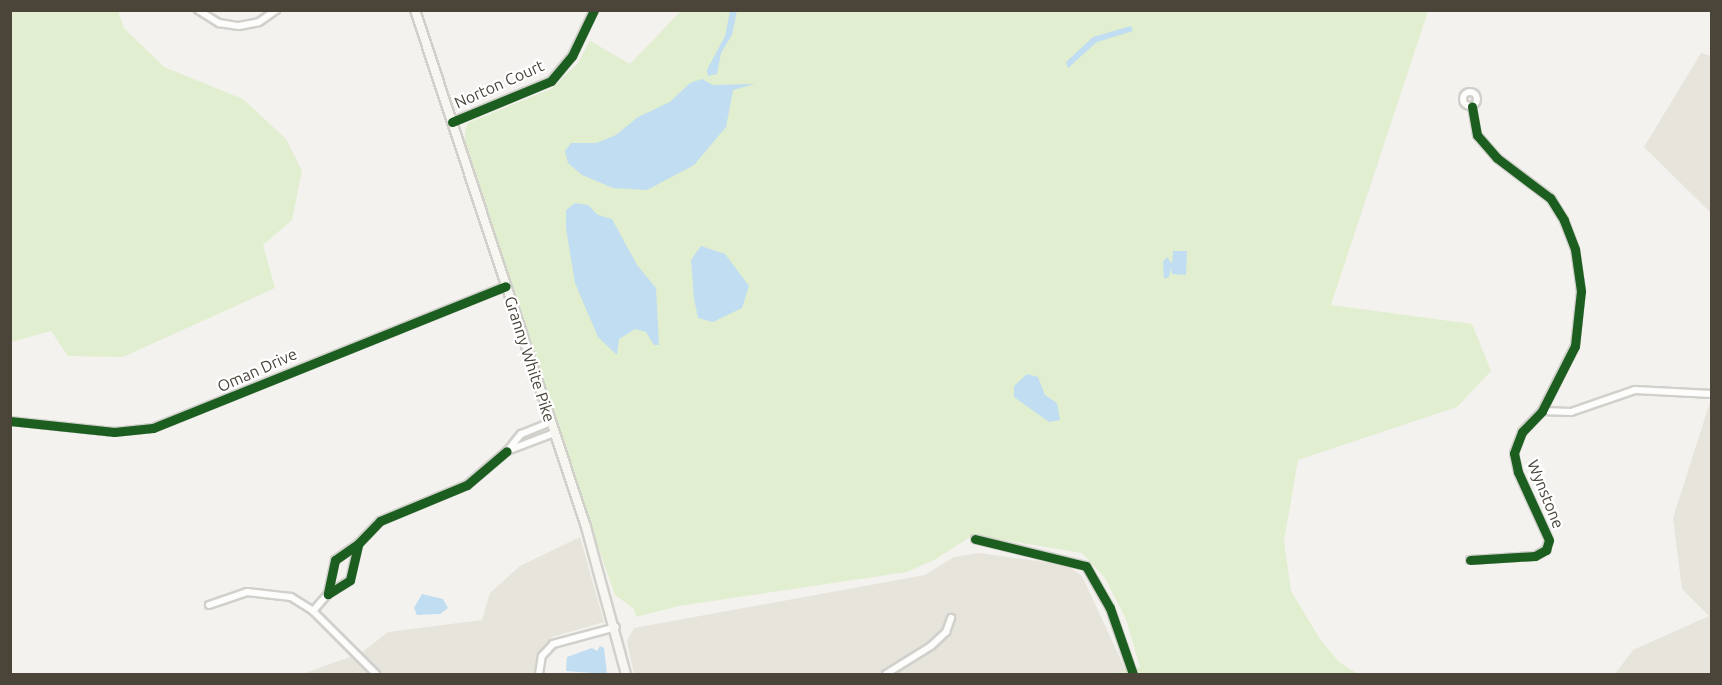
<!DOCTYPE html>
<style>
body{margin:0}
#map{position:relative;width:1722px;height:685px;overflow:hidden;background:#f4f2ee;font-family:Ubuntu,sans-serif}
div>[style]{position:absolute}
.residential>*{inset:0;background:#e7e4dc}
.green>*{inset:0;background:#e1eecf}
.water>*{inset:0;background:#c0ddf1}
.roads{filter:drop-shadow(2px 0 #d2d0cb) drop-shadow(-2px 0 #d2d0cb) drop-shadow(0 2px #d2d0cb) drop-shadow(0 -2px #d2d0cb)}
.street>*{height:6px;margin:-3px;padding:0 3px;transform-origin:3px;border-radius:3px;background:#fdfdfc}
.street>.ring{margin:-3px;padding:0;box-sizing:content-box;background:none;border:6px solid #fdfdfc;border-radius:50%}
.secondary>*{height:8px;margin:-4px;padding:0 4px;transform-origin:4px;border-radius:4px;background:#f7f6f1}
.cycleway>*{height:9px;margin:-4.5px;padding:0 4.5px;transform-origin:4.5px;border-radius:4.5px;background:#1b5e20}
span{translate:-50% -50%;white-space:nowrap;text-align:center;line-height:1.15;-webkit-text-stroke:4.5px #fff;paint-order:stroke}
.street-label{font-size:16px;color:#4b4439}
.frame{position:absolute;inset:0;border:12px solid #4b4439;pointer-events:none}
</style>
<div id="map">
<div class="residential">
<div style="clip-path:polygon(1701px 53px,1711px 56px,1711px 213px,1644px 147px)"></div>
<div style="clip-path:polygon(1711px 399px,1711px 674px,1615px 674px,1633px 650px,1709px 616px,1682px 589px,1673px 518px)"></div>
<div style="clip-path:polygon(580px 537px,604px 622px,552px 637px,539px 656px,535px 674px,302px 674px,361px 653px,388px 632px,482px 620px,490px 593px,520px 566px)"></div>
<div style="clip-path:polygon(979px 553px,1066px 565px,1082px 576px,1126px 671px,1109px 674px,634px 674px,627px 641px,634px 628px,925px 575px,954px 557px)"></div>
</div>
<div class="green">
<div style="clip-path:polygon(11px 10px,118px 11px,124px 28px,164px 67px,243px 99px,286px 139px,302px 171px,292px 220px,263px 245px,275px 288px,123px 357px,68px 356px,51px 331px,11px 342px)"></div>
<div style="clip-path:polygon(681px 11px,1428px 11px,1331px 305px,1472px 324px,1491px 371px,1457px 407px,1298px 460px,1284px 541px,1291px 591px,1320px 639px,1339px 662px,1358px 674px,1109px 674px,1140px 667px,1126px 619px,1105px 578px,1082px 553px,992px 538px,970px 537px,936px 559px,907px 572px,679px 606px,636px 617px,634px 609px,615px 595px,567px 458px,465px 148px,465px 131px,468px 123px,551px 89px,578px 63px,590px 41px,630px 64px)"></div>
</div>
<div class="water">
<div style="clip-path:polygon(730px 11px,737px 11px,732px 35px,721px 53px,717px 74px,708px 76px,707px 70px,725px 36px)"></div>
<div style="clip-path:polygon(1131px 26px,1133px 31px,1097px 42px,1068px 68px,1066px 62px,1093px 37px)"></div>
<div style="clip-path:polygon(702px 79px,713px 85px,755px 84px,733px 90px,726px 127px,694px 165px,647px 190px,613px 188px,582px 175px,568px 163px,565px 151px,571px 143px,596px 143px,616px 135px,638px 117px,670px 102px,690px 83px)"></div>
<div style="clip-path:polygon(575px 203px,588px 205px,598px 215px,612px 219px,637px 265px,656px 288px,659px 345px,654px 345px,646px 332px,635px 329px,619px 339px,617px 355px,598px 337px,575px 283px,566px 228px,566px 210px)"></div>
<div style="clip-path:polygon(701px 246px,725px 254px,749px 286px,742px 308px,713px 322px,698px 318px,694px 298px,691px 260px)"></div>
<div style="clip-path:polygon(1173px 251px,1187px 251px,1186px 275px,1172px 274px,1171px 268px,1169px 277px,1164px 279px,1163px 262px,1167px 257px,1172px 264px)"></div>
<div style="clip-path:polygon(1027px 374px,1038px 377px,1045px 395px,1057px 403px,1060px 420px,1049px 422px,1014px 397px,1014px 386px)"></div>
<div style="clip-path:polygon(422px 594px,443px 599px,448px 608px,440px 614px,417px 615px,414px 608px)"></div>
<div style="clip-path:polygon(600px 646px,604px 648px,607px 674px,566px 671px,567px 657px,592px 648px,597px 651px)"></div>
</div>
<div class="roads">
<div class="street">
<div style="left:198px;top:10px;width:25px;rotate:32deg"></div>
<div style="left:219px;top:23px;width:20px;rotate:9deg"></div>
<div style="left:239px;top:26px;width:20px;rotate:-11deg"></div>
<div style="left:259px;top:22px;width:21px;rotate:-35deg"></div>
<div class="ring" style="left:1463px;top:92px;width:8px;height:8px"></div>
<div style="left:452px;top:122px;width:107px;rotate:-22.5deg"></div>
<div style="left:551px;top:81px;width:33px;rotate:-50deg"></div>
<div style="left:572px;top:56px;width:51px;rotate:-64.4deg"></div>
<div style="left:1542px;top:411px;width:29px;rotate:2deg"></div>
<div style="left:1571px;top:412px;width:68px;rotate:-19deg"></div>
<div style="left:1635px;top:390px;width:77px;rotate:3deg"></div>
<div style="left:10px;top:421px;width:105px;rotate:6deg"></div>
<div style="left:114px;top:432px;width:39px;rotate:-6deg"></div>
<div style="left:153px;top:428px;width:380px;rotate:-21.9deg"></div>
<div style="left:551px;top:422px;width:32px;rotate:158deg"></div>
<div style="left:521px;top:434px;width:22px;rotate:129deg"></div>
<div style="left:507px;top:451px;width:50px;rotate:-21deg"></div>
<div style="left:975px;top:539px;width:114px;rotate:13.7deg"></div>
<div style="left:1086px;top:566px;width:48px;rotate:60.3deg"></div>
<div style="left:1110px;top:608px;width:70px;rotate:70.8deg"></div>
<div style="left:358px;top:544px;width:28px;rotate:145deg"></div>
<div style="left:335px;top:560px;width:35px;rotate:102deg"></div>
<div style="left:328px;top:594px;width:26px;rotate:-32deg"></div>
<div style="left:350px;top:580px;width:37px;rotate:-77deg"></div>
<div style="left:358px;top:544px;width:32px;rotate:-46deg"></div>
<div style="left:380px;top:521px;width:94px;rotate:-22.5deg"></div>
<div style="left:467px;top:485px;width:52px;rotate:-40.4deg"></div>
<div style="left:1470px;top:560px;width:65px;rotate:-3.5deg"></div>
<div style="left:1535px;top:556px;width:13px;rotate:-29deg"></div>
<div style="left:1546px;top:550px;width:10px;rotate:-73deg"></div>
<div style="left:1549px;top:540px;width:75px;rotate:-114.5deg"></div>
<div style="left:1518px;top:472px;width:19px;rotate:-102deg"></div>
<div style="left:1514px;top:453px;width:22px;rotate:-69deg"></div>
<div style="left:1522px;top:432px;width:29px;rotate:-46deg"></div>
<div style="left:1542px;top:411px;width:73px;rotate:-63.1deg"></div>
<div style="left:1575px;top:346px;width:55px;rotate:-83.8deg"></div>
<div style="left:1581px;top:291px;width:42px;rotate:-98.1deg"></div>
<div style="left:1575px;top:249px;width:31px;rotate:-111deg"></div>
<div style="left:1564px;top:220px;width:26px;rotate:-122deg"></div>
<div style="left:1550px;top:198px;width:66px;rotate:-143deg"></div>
<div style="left:1497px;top:158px;width:30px;rotate:-131deg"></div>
<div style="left:1477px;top:135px;width:29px;rotate:-100deg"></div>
<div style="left:209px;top:605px;width:40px;rotate:-18.9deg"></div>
<div style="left:247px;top:592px;width:44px;rotate:6.5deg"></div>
<div style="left:291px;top:597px;width:26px;rotate:32deg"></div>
<div style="left:313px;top:611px;width:89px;rotate:45deg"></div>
<div style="left:313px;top:611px;width:23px;rotate:-49deg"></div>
<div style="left:539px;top:674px;width:18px;rotate:-81deg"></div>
<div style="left:542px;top:656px;width:16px;rotate:-47deg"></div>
<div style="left:553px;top:644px;width:65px;rotate:-15.1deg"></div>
<div style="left:886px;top:674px;width:53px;rotate:-31.9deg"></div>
<div style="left:931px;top:646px;width:21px;rotate:-43deg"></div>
<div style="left:946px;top:632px;width:15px;rotate:-70deg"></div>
</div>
<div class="secondary">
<div style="left:415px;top:10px;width:545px;rotate:71.7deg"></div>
<div style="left:586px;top:527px;width:152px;rotate:74.8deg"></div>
</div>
</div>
<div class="cycleway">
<div style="left:452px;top:122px;width:107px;rotate:-22.5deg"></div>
<div style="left:551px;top:81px;width:33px;rotate:-50deg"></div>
<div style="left:572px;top:56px;width:51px;rotate:-64.4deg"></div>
<div style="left:10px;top:421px;width:105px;rotate:6deg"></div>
<div style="left:114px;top:432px;width:39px;rotate:-6deg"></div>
<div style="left:153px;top:428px;width:380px;rotate:-21.9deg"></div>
<div style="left:975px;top:539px;width:114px;rotate:13.7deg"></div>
<div style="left:1086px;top:566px;width:48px;rotate:60.3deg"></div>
<div style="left:1110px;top:608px;width:70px;rotate:70.8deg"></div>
<div style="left:358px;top:544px;width:28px;rotate:145deg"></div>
<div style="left:335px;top:560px;width:35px;rotate:102deg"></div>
<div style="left:328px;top:594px;width:26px;rotate:-32deg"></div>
<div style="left:350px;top:580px;width:37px;rotate:-77deg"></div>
<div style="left:358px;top:544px;width:32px;rotate:-46deg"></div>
<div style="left:380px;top:521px;width:94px;rotate:-22.5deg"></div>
<div style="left:467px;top:485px;width:52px;rotate:-40.4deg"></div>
<div style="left:1470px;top:560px;width:65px;rotate:-3.5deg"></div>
<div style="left:1535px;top:556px;width:13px;rotate:-29deg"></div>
<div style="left:1546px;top:550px;width:10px;rotate:-73deg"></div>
<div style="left:1549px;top:540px;width:75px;rotate:-114.5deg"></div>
<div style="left:1518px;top:472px;width:19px;rotate:-102deg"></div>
<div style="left:1514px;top:453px;width:22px;rotate:-69deg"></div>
<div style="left:1522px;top:432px;width:29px;rotate:-46deg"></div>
<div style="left:1542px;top:411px;width:73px;rotate:-63.1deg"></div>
<div style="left:1575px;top:346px;width:55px;rotate:-83.8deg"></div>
<div style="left:1581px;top:291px;width:42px;rotate:-98.1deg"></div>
<div style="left:1575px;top:249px;width:31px;rotate:-111deg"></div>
<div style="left:1564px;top:220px;width:26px;rotate:-122deg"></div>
<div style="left:1550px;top:198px;width:66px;rotate:-143deg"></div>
<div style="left:1497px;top:158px;width:30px;rotate:-131deg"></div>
<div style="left:1477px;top:135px;width:29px;rotate:-100deg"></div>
</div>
<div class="street-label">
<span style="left:499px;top:84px;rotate:-24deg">Norton Court</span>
<span style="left:530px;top:359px;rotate:72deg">Granny White Pike</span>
<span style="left:257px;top:370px;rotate:-24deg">Oman Drive</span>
<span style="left:1546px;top:494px;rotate:68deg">Wynstone</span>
</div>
<div class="frame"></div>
</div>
